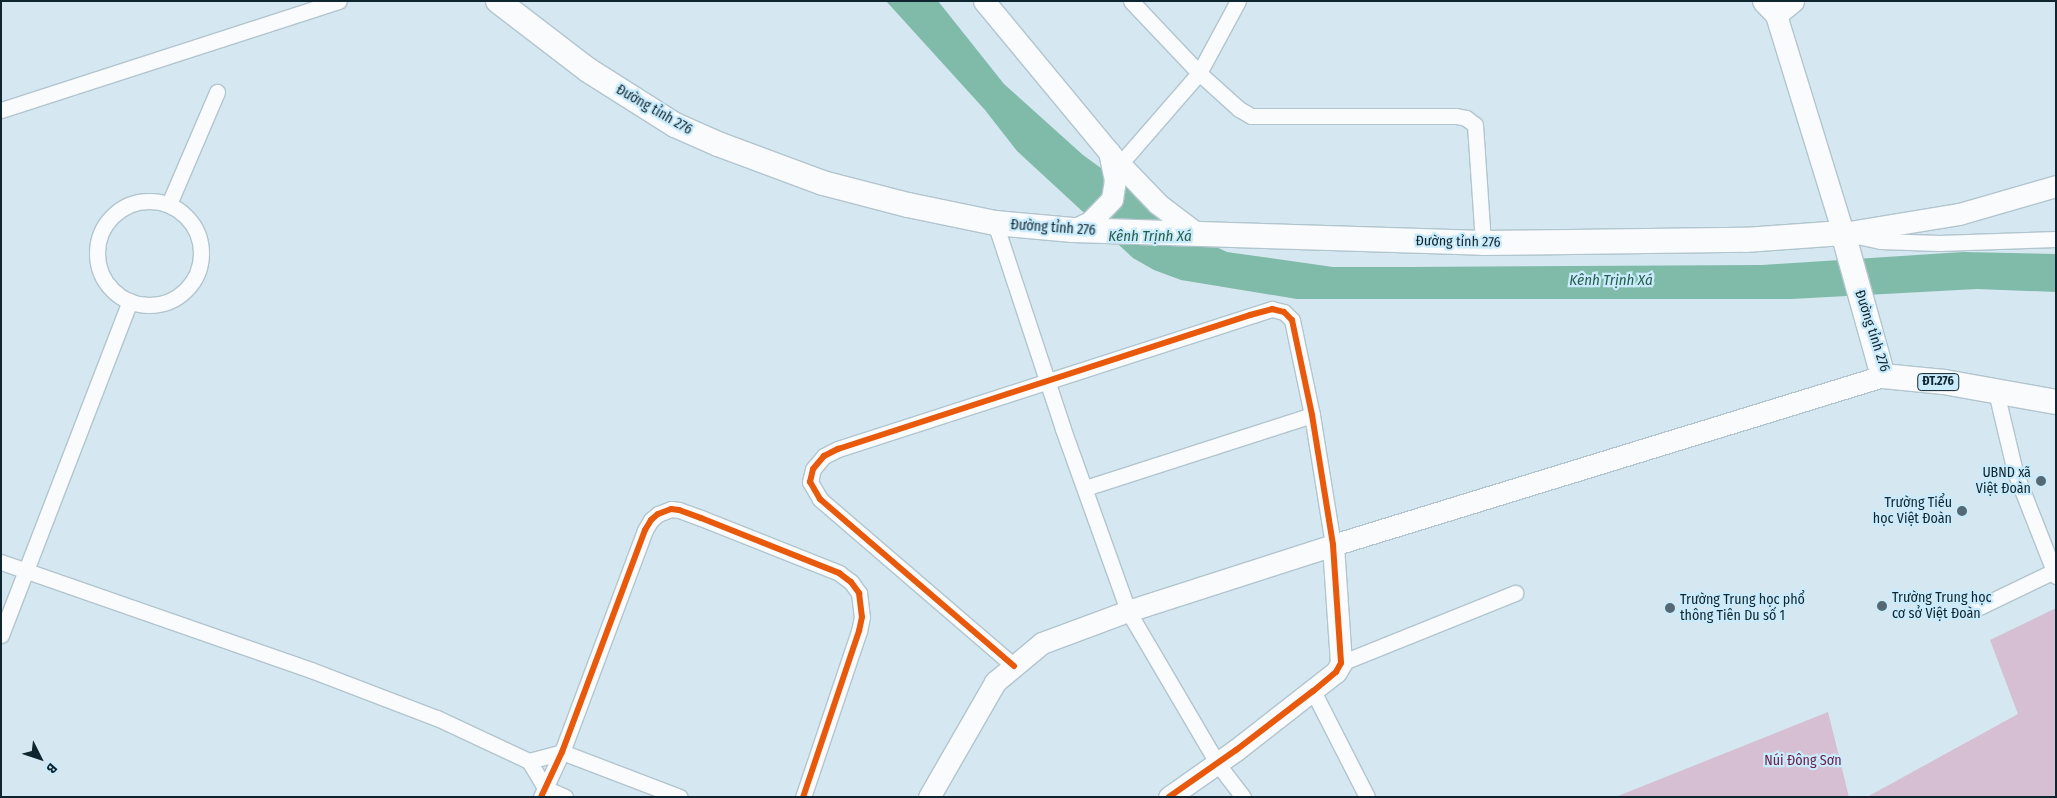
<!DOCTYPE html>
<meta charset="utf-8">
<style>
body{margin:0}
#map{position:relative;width:2057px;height:798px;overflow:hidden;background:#d5e7f0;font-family:"Fira Sans Condensed",sans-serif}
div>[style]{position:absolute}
.green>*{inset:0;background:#d6bfd2}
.water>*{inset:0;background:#80baa9}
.roads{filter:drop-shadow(1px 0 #b2c5ce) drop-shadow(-1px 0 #b2c5ce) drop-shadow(0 1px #b2c5ce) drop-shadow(0 -1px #b2c5ce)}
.street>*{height:15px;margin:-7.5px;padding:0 7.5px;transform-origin:7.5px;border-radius:7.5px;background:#f9fbfd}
.street>.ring{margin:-7.5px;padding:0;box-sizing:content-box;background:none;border:15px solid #f9fbfd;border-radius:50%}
.secondary>*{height:21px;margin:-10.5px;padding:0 10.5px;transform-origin:10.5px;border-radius:10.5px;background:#f9fbfd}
.primary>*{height:24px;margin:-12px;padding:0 12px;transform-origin:12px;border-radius:12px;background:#f9fbfd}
.cycleway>*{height:6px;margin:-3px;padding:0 3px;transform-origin:3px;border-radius:3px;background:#e8590c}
.dots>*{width:14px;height:14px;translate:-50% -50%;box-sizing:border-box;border:2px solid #caebfb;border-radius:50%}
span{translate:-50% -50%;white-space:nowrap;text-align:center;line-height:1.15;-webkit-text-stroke:4.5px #caebfb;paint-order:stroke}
.shield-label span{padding:1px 4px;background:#caebfb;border:1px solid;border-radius:4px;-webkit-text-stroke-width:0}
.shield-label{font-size:12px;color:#0f252f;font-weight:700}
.street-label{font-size:14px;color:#0f252f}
.poi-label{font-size:14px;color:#0f252f}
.right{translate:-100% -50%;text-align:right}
.left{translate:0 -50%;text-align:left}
.park-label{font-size:14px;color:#6a204b}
.water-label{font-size:15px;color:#245f4c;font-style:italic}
.frame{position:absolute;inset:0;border:2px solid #0f252f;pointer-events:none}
.north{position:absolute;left:15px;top:733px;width:50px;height:50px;-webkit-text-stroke:4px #caebfb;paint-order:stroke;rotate:131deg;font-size:14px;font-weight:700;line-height:20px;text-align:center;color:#0f252f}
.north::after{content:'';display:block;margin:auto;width:18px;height:22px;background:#0f252f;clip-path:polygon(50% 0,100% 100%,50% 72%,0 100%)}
</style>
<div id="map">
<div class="green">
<div style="clip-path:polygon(2056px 608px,2056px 797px,1867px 797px,2018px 714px,1990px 640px)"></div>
<div style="clip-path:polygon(1828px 712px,1849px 797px,1616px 797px,1618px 796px)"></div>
</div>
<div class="water">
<div style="clip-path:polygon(886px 1px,938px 1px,1004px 84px,1083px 155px,1138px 195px,1214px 246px,1227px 252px,1333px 267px,1408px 267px,1762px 265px,1963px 252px,2056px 254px,2056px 292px,1977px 289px,1791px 299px,1297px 299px,1181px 280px,1154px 270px,1133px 258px,1017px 151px,985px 110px)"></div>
</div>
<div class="roads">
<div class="street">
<div style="left:1131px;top:1px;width:99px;rotate:46.6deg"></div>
<div style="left:1199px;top:73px;width:54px;rotate:42deg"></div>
<div style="left:1239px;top:109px;width:14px;rotate:30deg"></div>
<div style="left:1251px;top:116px;width:205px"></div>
<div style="left:1456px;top:116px;width:10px;rotate:11deg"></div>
<div style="left:1466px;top:118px;width:11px;rotate:38deg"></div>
<div style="left:1475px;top:125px;width:118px;rotate:86.1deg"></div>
<div style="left:1px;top:110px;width:355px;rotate:-17.9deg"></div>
<div style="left:1120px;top:164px;width:121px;rotate:-49deg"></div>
<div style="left:1199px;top:73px;width:82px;rotate:-61.6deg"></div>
<div class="ring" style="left:97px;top:201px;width:89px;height:89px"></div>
<div style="left:169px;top:204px;width:122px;rotate:-66.8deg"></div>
<div style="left:995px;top:223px;width:217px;rotate:71.7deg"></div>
<div style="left:1063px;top:429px;width:193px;rotate:70.3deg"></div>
<div style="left:1128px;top:611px;width:176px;rotate:59.6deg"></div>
<div style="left:1217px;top:763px;width:43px;rotate:52.6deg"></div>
<div style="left:1852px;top:235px;width:29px;rotate:12deg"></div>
<div style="left:1880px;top:241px;width:59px;rotate:1.9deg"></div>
<div style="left:1939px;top:243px;width:117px;rotate:-2deg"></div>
<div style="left:1996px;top:392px;width:82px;rotate:76.6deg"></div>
<div style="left:2015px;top:472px;width:112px;rotate:68.5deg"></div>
<div style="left:1085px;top:488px;width:238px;rotate:-17.8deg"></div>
<div style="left:1px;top:562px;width:328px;rotate:19.2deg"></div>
<div style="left:311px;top:670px;width:135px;rotate:20.9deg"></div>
<div style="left:437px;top:718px;width:102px;rotate:25.1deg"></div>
<div style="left:529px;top:761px;width:31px;rotate:59deg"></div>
<div style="left:545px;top:788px;width:22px;rotate:24deg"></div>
<div style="left:1973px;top:610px;width:90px;rotate:-25.7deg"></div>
<div style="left:1px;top:635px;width:358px;rotate:-68.9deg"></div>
<div style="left:1341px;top:663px;width:188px;rotate:-21.9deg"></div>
<div style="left:1014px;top:666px;width:256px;rotate:-139.3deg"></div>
<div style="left:820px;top:499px;width:20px;rotate:-120deg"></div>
<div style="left:810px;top:482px;width:13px;rotate:-77deg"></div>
<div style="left:813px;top:469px;width:17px;rotate:-50deg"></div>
<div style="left:824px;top:456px;width:16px;rotate:-27deg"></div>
<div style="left:838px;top:449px;width:456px;rotate:-17.9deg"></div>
<div style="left:1272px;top:309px;width:12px;rotate:14deg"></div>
<div style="left:1284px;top:312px;width:11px;rotate:45deg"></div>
<div style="left:1292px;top:320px;width:97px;rotate:78.1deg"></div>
<div style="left:1312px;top:415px;width:132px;rotate:80.8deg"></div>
<div style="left:1313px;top:691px;width:119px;rotate:63deg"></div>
<div style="left:529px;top:761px;width:34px;rotate:-15deg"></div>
<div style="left:562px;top:752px;width:126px;rotate:20.9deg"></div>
<div style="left:541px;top:797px;width:50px;rotate:-65deg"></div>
<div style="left:562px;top:752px;width:237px;rotate:-69.5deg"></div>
<div style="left:645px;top:530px;width:12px;rotate:-59deg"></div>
<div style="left:651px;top:520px;width:9px;rotate:-41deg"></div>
<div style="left:658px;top:514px;width:14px;rotate:-21deg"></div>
<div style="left:671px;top:509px;width:8px;rotate:7deg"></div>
<div style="left:679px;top:510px;width:23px;rotate:20deg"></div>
<div style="left:701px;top:518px;width:149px;rotate:21.7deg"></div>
<div style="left:839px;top:573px;width:15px;rotate:37deg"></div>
<div style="left:851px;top:582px;width:14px;rotate:54deg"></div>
<div style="left:859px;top:593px;width:24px;rotate:83deg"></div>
<div style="left:862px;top:617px;width:14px;rotate:102deg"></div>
<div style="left:859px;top:631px;width:175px;rotate:108.6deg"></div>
</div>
<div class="secondary">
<div style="left:984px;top:1px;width:201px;rotate:50.4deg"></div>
<div style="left:1112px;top:156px;width:66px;rotate:46.2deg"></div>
<div style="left:1158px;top:204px;width:51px;rotate:37.1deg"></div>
<div style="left:1763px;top:1px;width:19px;rotate:47deg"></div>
<div style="left:1776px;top:15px;width:228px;rotate:72.9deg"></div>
<div style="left:1843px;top:233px;width:118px;rotate:-9.3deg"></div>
<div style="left:1959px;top:214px;width:101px;rotate:-16.1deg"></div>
<div style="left:1776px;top:15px;width:22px;rotate:-39deg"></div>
<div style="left:1073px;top:230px;width:19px;rotate:-25deg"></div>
<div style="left:1090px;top:222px;width:32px;rotate:-46deg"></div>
<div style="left:1112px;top:199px;width:19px;rotate:-81deg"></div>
<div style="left:1115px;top:180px;width:29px;rotate:-102deg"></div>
<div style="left:929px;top:797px;width:133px;rotate:-60.1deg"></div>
<div style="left:995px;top:682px;width:61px;rotate:-39.7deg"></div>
<div style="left:1042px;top:643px;width:92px;rotate:-20.4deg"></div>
<div style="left:1128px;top:611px;width:215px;rotate:-17.8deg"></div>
<div style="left:1333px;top:545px;width:575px;rotate:-17.08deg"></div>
<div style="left:1169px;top:797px;width:82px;rotate:-35deg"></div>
<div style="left:1236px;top:750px;width:127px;rotate:-38deg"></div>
<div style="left:1336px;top:672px;width:10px;rotate:-61deg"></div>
<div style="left:1341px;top:663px;width:118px;rotate:-93.9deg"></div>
</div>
<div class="primary">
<div style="left:498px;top:1px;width:113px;rotate:37.5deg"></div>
<div style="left:588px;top:70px;width:103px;rotate:32.3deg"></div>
<div style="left:675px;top:125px;width:47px;rotate:23.8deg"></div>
<div style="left:718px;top:144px;width:112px;rotate:20.4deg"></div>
<div style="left:823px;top:183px;width:88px;rotate:14.5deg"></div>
<div style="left:908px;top:205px;width:89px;rotate:11.7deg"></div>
<div style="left:995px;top:223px;width:78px;rotate:5.1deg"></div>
<div style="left:1073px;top:230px;width:410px;rotate:1.8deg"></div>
<div style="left:1483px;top:243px;width:262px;rotate:-0.7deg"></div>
<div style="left:1745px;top:240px;width:98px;rotate:-4.1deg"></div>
<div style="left:1843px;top:233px;width:148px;rotate:74.4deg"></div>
<div style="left:1883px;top:376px;width:61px;rotate:5.6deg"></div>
<div style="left:1944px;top:382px;width:114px;rotate:10.1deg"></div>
</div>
</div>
<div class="cycleway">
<div style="left:1014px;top:666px;width:256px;rotate:-139.3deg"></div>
<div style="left:820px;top:499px;width:20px;rotate:-120deg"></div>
<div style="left:810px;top:482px;width:13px;rotate:-77deg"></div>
<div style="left:813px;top:469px;width:17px;rotate:-50deg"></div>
<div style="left:824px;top:456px;width:16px;rotate:-27deg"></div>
<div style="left:838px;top:449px;width:433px;rotate:-18deg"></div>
<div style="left:1250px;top:315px;width:23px;rotate:-15deg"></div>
<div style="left:1272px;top:309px;width:12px;rotate:14deg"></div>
<div style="left:1284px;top:312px;width:11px;rotate:45deg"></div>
<div style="left:1292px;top:320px;width:97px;rotate:78.1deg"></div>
<div style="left:1312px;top:415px;width:132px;rotate:80.8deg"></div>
<div style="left:1333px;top:545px;width:118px;rotate:86.1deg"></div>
<div style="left:1341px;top:663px;width:10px;rotate:119deg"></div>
<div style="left:1336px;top:672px;width:30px;rotate:140deg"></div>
<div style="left:1313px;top:691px;width:97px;rotate:142.5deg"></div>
<div style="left:1236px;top:750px;width:82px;rotate:145deg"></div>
<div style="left:541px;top:797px;width:50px;rotate:-65deg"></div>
<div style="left:562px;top:752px;width:237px;rotate:-69.5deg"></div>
<div style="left:645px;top:530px;width:12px;rotate:-59deg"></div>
<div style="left:651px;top:520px;width:9px;rotate:-41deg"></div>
<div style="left:658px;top:514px;width:14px;rotate:-21deg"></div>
<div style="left:671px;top:509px;width:8px;rotate:7deg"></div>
<div style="left:679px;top:510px;width:23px;rotate:20deg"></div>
<div style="left:701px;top:518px;width:149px;rotate:21.7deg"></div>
<div style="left:839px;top:573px;width:15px;rotate:37deg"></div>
<div style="left:851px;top:582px;width:14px;rotate:54deg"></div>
<div style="left:859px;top:593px;width:24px;rotate:83deg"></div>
<div style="left:862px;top:617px;width:14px;rotate:102deg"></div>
<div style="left:859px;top:631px;width:175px;rotate:108.6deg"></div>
</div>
<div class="dots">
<div style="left:2041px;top:481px;background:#546973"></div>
<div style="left:1962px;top:511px;background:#546973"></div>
<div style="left:1882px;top:606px;background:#546973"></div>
<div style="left:1670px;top:608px;background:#546973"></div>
</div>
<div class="shield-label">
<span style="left:1938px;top:382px">ĐT.276</span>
</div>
<div class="street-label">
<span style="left:654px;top:110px;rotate:30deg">Đường tỉnh 276</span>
<span style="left:1053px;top:228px;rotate:4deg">Đường tỉnh 276</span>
<span style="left:1458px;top:242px;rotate:1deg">Đường tỉnh 276</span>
<span style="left:1872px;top:331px;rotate:72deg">Đường tỉnh 276</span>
</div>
<div class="poi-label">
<span class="right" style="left:2031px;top:481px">UBND xã<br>Việt Đoàn</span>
<span class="right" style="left:1952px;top:511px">Trường Tiểu<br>học Việt Đoàn</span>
<span class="left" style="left:1892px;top:606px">Trường Trung học<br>cơ sở Việt Đoàn</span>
<span class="left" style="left:1680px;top:608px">Trường Trung học phổ<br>thông Tiên Du số 1</span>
</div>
<div class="park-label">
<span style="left:1803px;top:761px">Núi Đông Sơn</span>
</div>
<div class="water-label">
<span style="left:1150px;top:237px">Kênh Trịnh Xá</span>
<span style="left:1611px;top:281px">Kênh Trịnh Xá</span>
</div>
<div class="frame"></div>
<div class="north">B</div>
</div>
